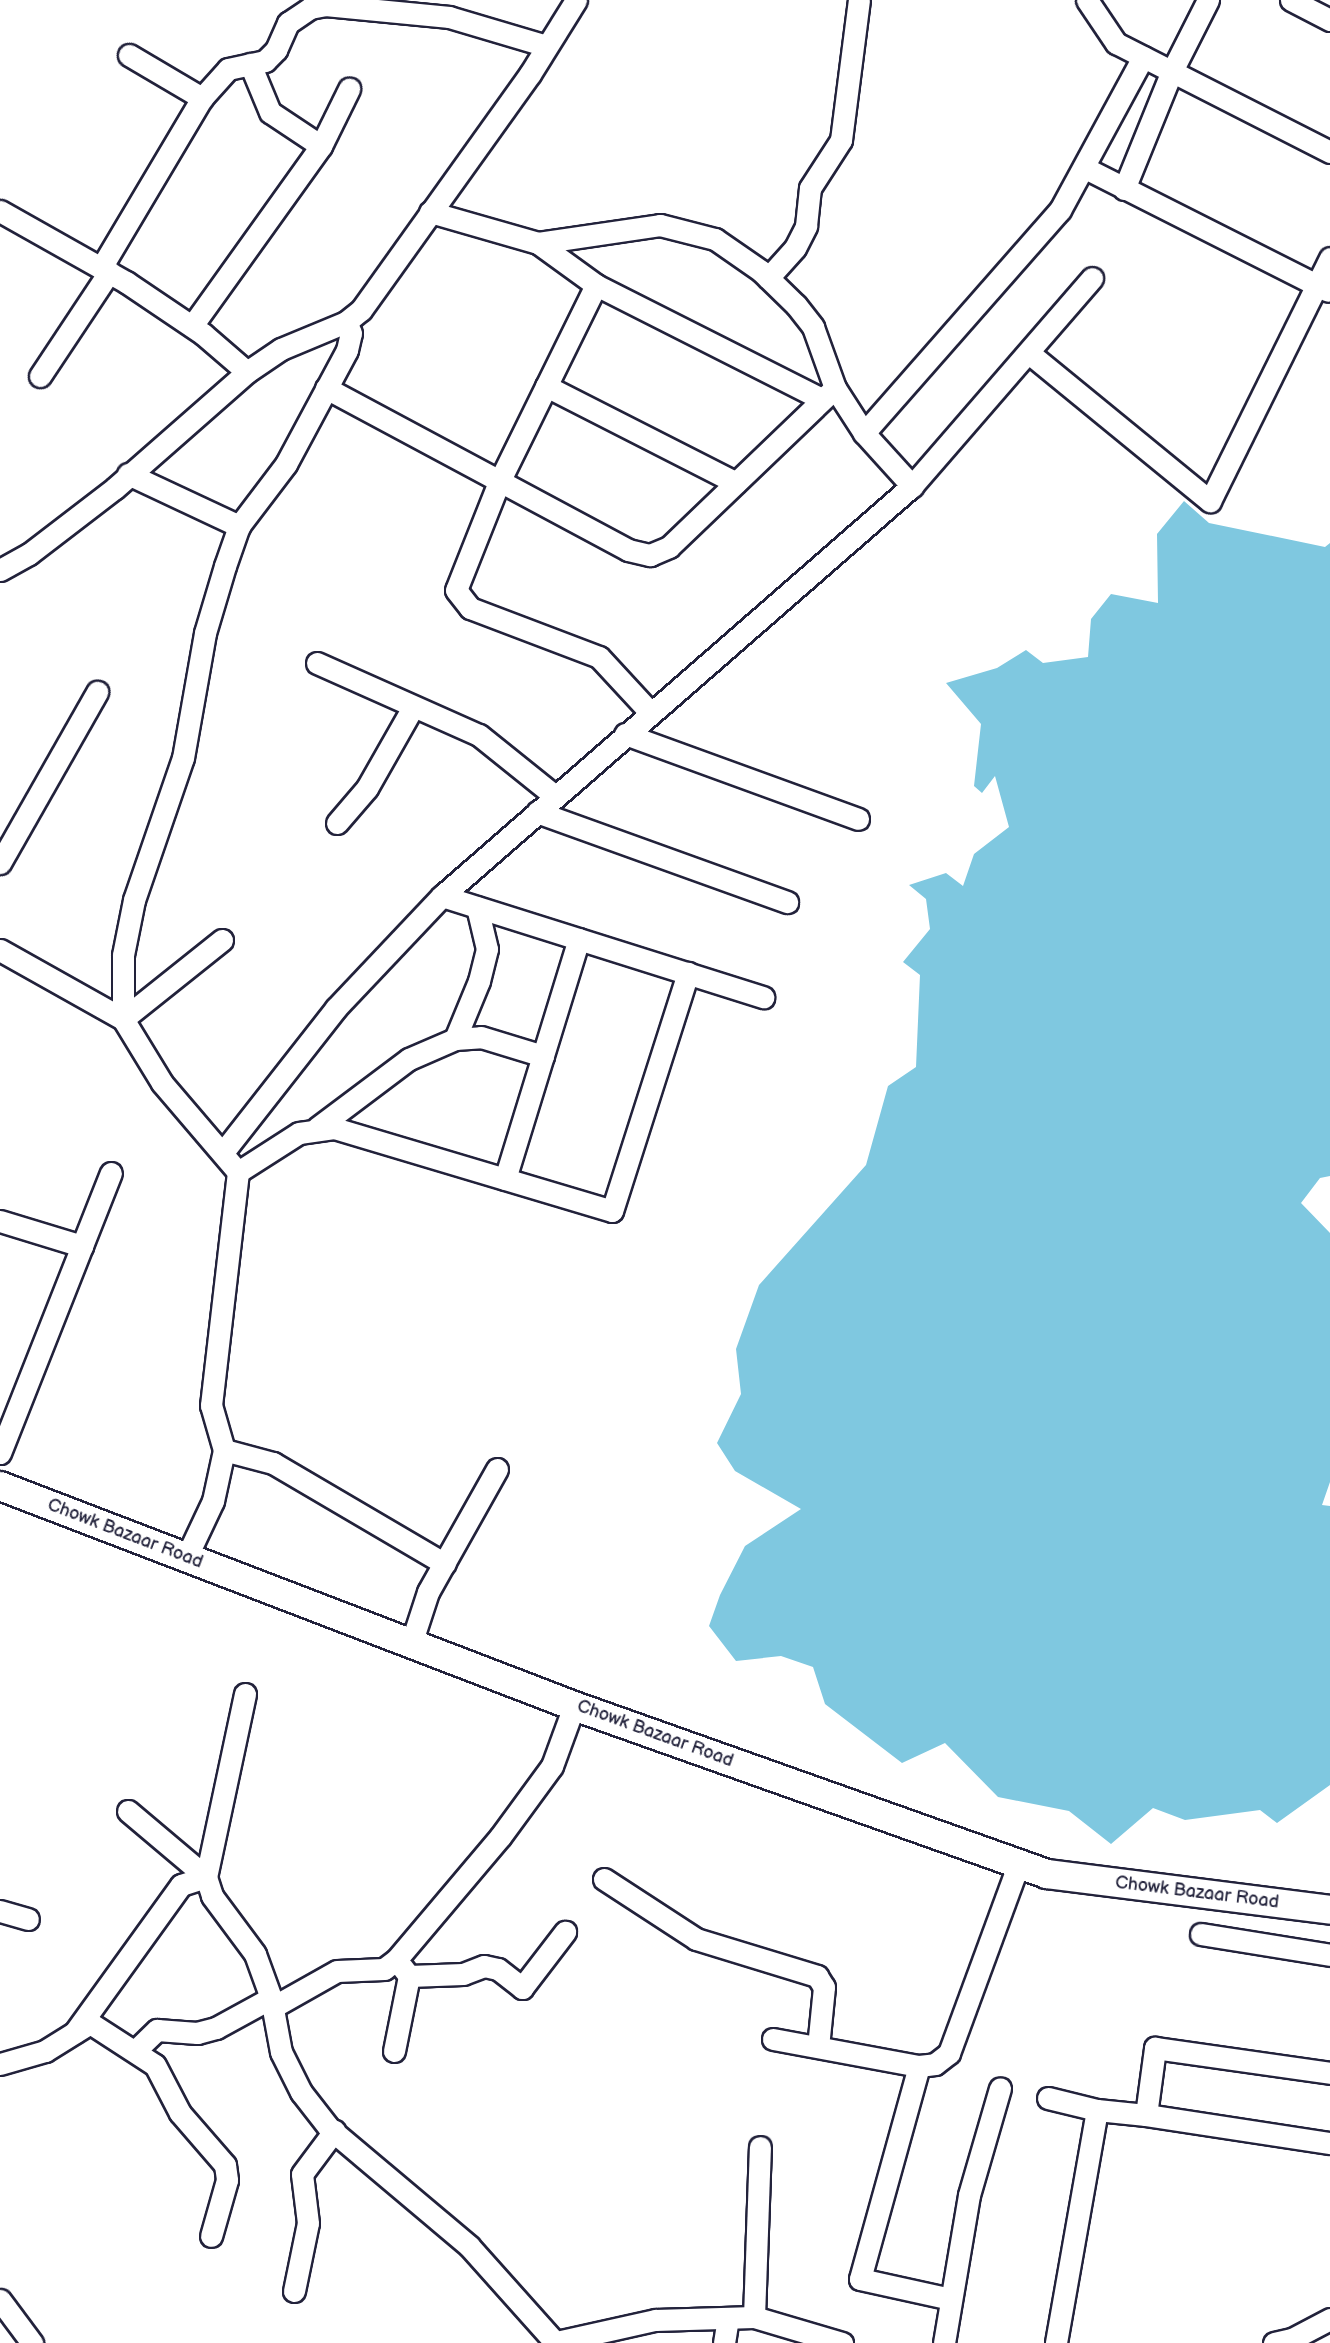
<!DOCTYPE html>
<style>
body{margin:0}
#map{position:relative;width:1330px;height:2343px;overflow:hidden;background:#fff;font-family:"Balsamiq Sans",sans-serif}
div>[style]{position:absolute}
.water>*{inset:0;background:#7fc8e0}
.roads{filter:drop-shadow(2px 0 #22223b) drop-shadow(-2px 0 #22223b) drop-shadow(0 2px #22223b) drop-shadow(0 -2px #22223b)}
.street>*{height:21px;margin:-10.5px;padding:0 10.5px;transform-origin:10.5px;border-radius:10.5px;background:#fff}
.secondary>*{height:28px;margin:-14px;padding:0 14px;transform-origin:14px;border-radius:14px;background:#fff}
span{translate:-50% -50%;white-space:nowrap;text-align:center;line-height:1.15;-webkit-text-stroke:5px #fff;paint-order:stroke}
.street-label{font-size:18px;color:#22223b}
</style>
<div id="map">
<div class="water">
<div style="clip-path:polygon(1184px 501px,1209px 523px,1325px 547px,1330px 543px,1330px 1176px,1320px 1178px,1301px 1203px,1330px 1233px,1330px 1482px,1322px 1505px,1330px 1506px,1330px 1785px,1277px 1823px,1260px 1810px,1185px 1820px,1153px 1808px,1111px 1844px,1069px 1811px,998px 1797px,945px 1743px,902px 1763px,825px 1704px,813px 1667px,781px 1656px,736px 1661px,709px 1626px,720px 1595px,745px 1546px,801px 1509px,735px 1471px,717px 1443px,741px 1394px,736px 1349px,759px 1285px,866px 1165px,888px 1086px,916px 1067px,920px 975px,903px 962px,930px 929px,926px 899px,909px 885px,946px 873px,963px 886px,974px 854px,1009px 827px,995px 776px,982px 793px,974px 786px,981px 724px,946px 683px,997px 668px,1026px 650px,1043px 663px,1088px 657px,1091px 619px,1111px 594px,1158px 603px,1157px 534px)"></div>
</div>
<div class="roads">
<div class="street">
<div style="left:1087px;top:0;width:52px;rotate:56deg"></div>
<div style="left:1116px;top:43px;width:240px;rotate:27deg"></div>
<div style="left:1291px;top:0;width:44px;rotate:27.1deg"></div>
<div style="left:129px;top:55px;width:85px;rotate:30.5deg"></div>
<div style="left:321px;top:146px;width:64px;rotate:-63.8deg"></div>
<div style="left:1085px;top:168px;width:272px;rotate:26.8deg"></div>
<div style="left:1124px;top:189px;width:125px;rotate:-67.9deg"></div>
<div style="left:1171px;top:73px;width:82px;rotate:-63.1deg"></div>
<div style="left:0;top:211px;width:145px;rotate:29.4deg"></div>
<div style="left:126px;top:282px;width:93px;rotate:34deg"></div>
<div style="left:203px;top:334px;width:58px;rotate:40.8deg"></div>
<div style="left:430px;top:212px;width:112px;rotate:16deg"></div>
<div style="left:538px;top:243px;width:123px;rotate:-8.4deg"></div>
<div style="left:660px;top:225px;width:57px;rotate:14.3deg"></div>
<div style="left:715px;top:239px;width:56px;rotate:34.8deg"></div>
<div style="left:761px;top:271px;width:49px;rotate:44.2deg"></div>
<div style="left:796px;top:305px;width:28px;rotate:52deg"></div>
<div style="left:813px;top:327px;width:65px;rotate:70.2deg"></div>
<div style="left:835px;top:388px;width:54px;rotate:57.2deg"></div>
<div style="left:864px;top:433px;width:72px;rotate:47.8deg"></div>
<div style="left:538px;top:243px;width:72px;rotate:35.9deg"></div>
<div style="left:596px;top:285px;width:253px;rotate:26.8deg"></div>
<div style="left:101px;top:268px;width:198px;rotate:-59.3deg"></div>
<div style="left:202px;top:98px;width:39px;rotate:-48deg"></div>
<div style="left:228px;top:69px;width:38px;rotate:-12deg"></div>
<div style="left:265px;top:61px;width:16px;rotate:-45deg"></div>
<div style="left:276px;top:50px;width:30px;rotate:-66deg"></div>
<div style="left:288px;top:23px;width:27px;rotate:-34deg"></div>
<div style="left:310px;top:8px;width:15px;rotate:-11deg"></div>
<div style="left:325px;top:5px;width:125px;rotate:5.5deg"></div>
<div style="left:449px;top:17px;width:102px;rotate:16.5deg"></div>
<div style="left:768px;top:278px;width:40px;rotate:-48deg"></div>
<div style="left:795px;top:248px;width:25px;rotate:-63deg"></div>
<div style="left:806px;top:226px;width:38px;rotate:-84deg"></div>
<div style="left:810px;top:188px;width:57px;rotate:-57.1deg"></div>
<div style="left:841px;top:140px;width:141px;rotate:-82.7deg"></div>
<div style="left:596px;top:285px;width:220px;rotate:116.2deg"></div>
<div style="left:499px;top:482px;width:116px;rotate:111.7deg"></div>
<div style="left:456px;top:590px;width:23px;rotate:52deg"></div>
<div style="left:470px;top:608px;width:138px;rotate:20.8deg"></div>
<div style="left:599px;top:657px;width:75px;rotate:47.2deg"></div>
<div style="left:192px;top:326px;width:221px;rotate:-54.4deg"></div>
<div style="left:321px;top:146px;width:61px;rotate:-146.3deg"></div>
<div style="left:270px;top:112px;width:52px;rotate:-112.6deg"></div>
<div style="left:1029px;top:353px;width:234px;rotate:39.3deg"></div>
<div style="left:1210px;top:501px;width:271px;rotate:-63.7deg"></div>
<div style="left:40px;top:376px;width:125px;rotate:-56.4deg"></div>
<div style="left:546px;top:386px;width:213px;rotate:27deg"></div>
<div style="left:326px;top:388px;width:343px;rotate:28.2deg"></div>
<div style="left:628px;top:550px;width:23px;rotate:13deg"></div>
<div style="left:650px;top:555px;width:21px;rotate:-23deg"></div>
<div style="left:669px;top:547px;width:230px;rotate:-43.8deg"></div>
<div style="left:864px;top:433px;width:297px;rotate:-48.7deg"></div>
<div style="left:1060px;top:210px;width:174px;rotate:-61.5deg"></div>
<div style="left:128px;top:474px;width:123px;rotate:25.1deg"></div>
<div style="left:0;top:570px;width:33px;rotate:-29deg"></div>
<div style="left:29px;top:554px;width:108px;rotate:-37.5deg"></div>
<div style="left:115px;top:488px;width:176px;rotate:-41.3deg"></div>
<div style="left:247px;top:372px;width:41px;rotate:-34.1deg"></div>
<div style="left:281px;top:349px;width:70px;rotate:-22.6deg"></div>
<div style="left:346px;top:322px;width:19px;rotate:-39deg"></div>
<div style="left:361px;top:310px;width:290px;rotate:-54.4deg"></div>
<div style="left:530px;top:74px;width:87px;rotate:-58.1deg"></div>
<div style="left:317px;top:663px;width:177px;rotate:24deg"></div>
<div style="left:479px;top:735px;width:97px;rotate:38.8deg"></div>
<div style="left:625px;top:734px;width:248px;rotate:20deg"></div>
<div style="left:537px;top:812px;width:266px;rotate:19.8deg"></div>
<div style="left:337px;top:823px;width:46px;rotate:-49.4deg"></div>
<div style="left:367px;top:788px;width:93px;rotate:-60.4deg"></div>
<div style="left:0;top:863px;width:197px;rotate:-60.4deg"></div>
<div style="left:442px;top:896px;width:337px;rotate:17.5deg"></div>
<div style="left:222px;top:940px;width:127px;rotate:141.4deg"></div>
<div style="left:123px;top:1019px;width:75px;rotate:58.6deg"></div>
<div style="left:162px;top:1083px;width:117px;rotate:49.5deg"></div>
<div style="left:238px;top:1172px;width:235px;rotate:96.6deg"></div>
<div style="left:211px;top:1405px;width:47px;rotate:73.9deg"></div>
<div style="left:0;top:950px;width:141px;rotate:29.3deg"></div>
<div style="left:123px;top:1019px;width:64px;rotate:-90deg"></div>
<div style="left:123px;top:955px;width:56px;rotate:-78.7deg"></div>
<div style="left:134px;top:900px;width:150px;rotate:-71deg"></div>
<div style="left:183px;top:758px;width:127px;rotate:-80deg"></div>
<div style="left:205px;top:633px;width:70px;rotate:-73.4deg"></div>
<div style="left:225px;top:566px;width:42px;rotate:-70.7deg"></div>
<div style="left:239px;top:526px;width:78px;rotate:-52.8deg"></div>
<div style="left:286px;top:464px;width:129px;rotate:-61.8deg"></div>
<div style="left:347px;top:350px;width:17px;rotate:-77deg"></div>
<div style="left:351px;top:333px;width:12px;rotate:-114deg"></div>
<div style="left:455px;top:1039px;width:63px;rotate:-67.5deg"></div>
<div style="left:479px;top:981px;width:33px;rotate:-76deg"></div>
<div style="left:487px;top:949px;width:43px;rotate:-103.4deg"></div>
<div style="left:317px;top:1128px;width:115px;rotate:-36.9deg"></div>
<div style="left:409px;top:1059px;width:50px;rotate:-23.5deg"></div>
<div style="left:455px;top:1039px;width:26px;rotate:-4deg"></div>
<div style="left:481px;top:1037px;width:65px;rotate:17deg"></div>
<div style="left:224px;top:1151px;width:182px;rotate:-51.9deg"></div>
<div style="left:336px;top:1008px;width:154px;rotate:-46.6deg"></div>
<div style="left:442px;top:896px;width:624px;rotate:-41.1deg"></div>
<div style="left:912px;top:486px;width:275px;rotate:-49.1deg"></div>
<div style="left:238px;top:1172px;width:72px;rotate:-32.6deg"></div>
<div style="left:299px;top:1133px;width:35px;rotate:-8deg"></div>
<div style="left:334px;top:1128px;width:290px;rotate:16.6deg"></div>
<div style="left:612px;top:1211px;width:250px;rotate:-72.3deg"></div>
<div style="left:505px;top:1179px;width:251px;rotate:-72.9deg"></div>
<div style="left:0;top:1221px;width:86px;rotate:17deg"></div>
<div style="left:0;top:1453px;width:301px;rotate:-68.4deg"></div>
<div style="left:187px;top:1556px;width:61px;rotate:-64.7deg"></div>
<div style="left:213px;top:1501px;width:52px;rotate:-77.8deg"></div>
<div style="left:224px;top:1450px;width:51px;rotate:14.9deg"></div>
<div style="left:273px;top:1463px;width:199px;rotate:30.4deg"></div>
<div style="left:411px;top:1644px;width:55px;rotate:-71.9deg"></div>
<div style="left:428px;top:1592px;width:141px;rotate:-60.7deg"></div>
<div style="left:245px;top:1694px;width:187px;rotate:102deg"></div>
<div style="left:206px;top:1877px;width:20px;rotate:72deg"></div>
<div style="left:212px;top:1896px;width:72px;rotate:53.4deg"></div>
<div style="left:255px;top:1954px;width:47px;rotate:70deg"></div>
<div style="left:271px;top:1998px;width:55px;rotate:79.5deg"></div>
<div style="left:281px;top:2052px;width:45px;rotate:63.4deg"></div>
<div style="left:301px;top:2092px;width:46px;rotate:52.1deg"></div>
<div style="left:329px;top:2128px;width:183px;rotate:40.1deg"></div>
<div style="left:469px;top:2246px;width:127px;rotate:48.2deg"></div>
<div style="left:128px;top:1811px;width:102px;rotate:40.2deg"></div>
<div style="left:604px;top:1879px;width:110px;rotate:33.1deg"></div>
<div style="left:696px;top:1939px;width:127px;rotate:17deg"></div>
<div style="left:817px;top:1976px;width:13px;rotate:58deg"></div>
<div style="left:824px;top:1987px;width:60px;rotate:95.7deg"></div>
<div style="left:0;top:1911px;width:29px;rotate:16deg"></div>
<div style="left:1201px;top:1934px;width:131px;rotate:9.2deg"></div>
<div style="left:409px;top:1976px;width:54px;rotate:-2.1deg"></div>
<div style="left:463px;top:1974px;width:22px;rotate:-21deg"></div>
<div style="left:484px;top:1966px;width:14px;rotate:12deg"></div>
<div style="left:498px;top:1969px;width:31px;rotate:38deg"></div>
<div style="left:522px;top:1988px;width:71px;rotate:-52.5deg"></div>
<div style="left:273px;top:2007px;width:73px;rotate:-29.4deg"></div>
<div style="left:337px;top:1971px;width:47px;rotate:-2.4deg"></div>
<div style="left:384px;top:1969px;width:15px;rotate:-37deg"></div>
<div style="left:396px;top:1960px;width:161px;rotate:-49.8deg"></div>
<div style="left:500px;top:1837px;width:88px;rotate:-53.8deg"></div>
<div style="left:552px;top:1766px;width:64px;rotate:-69.9deg"></div>
<div style="left:75px;top:2032px;width:181px;rotate:-54.2deg"></div>
<div style="left:181px;top:1885px;width:26px;rotate:-18deg"></div>
<div style="left:773px;top:2039px;width:148px;rotate:10.5deg"></div>
<div style="left:919px;top:2066px;width:16px;rotate:-7deg"></div>
<div style="left:935px;top:2064px;width:18px;rotate:-38deg"></div>
<div style="left:949px;top:2053px;width:202px;rotate:-69.8deg"></div>
<div style="left:136px;top:2050px;width:29px;rotate:-44deg"></div>
<div style="left:157px;top:2030px;width:40px;rotate:4.3deg"></div>
<div style="left:197px;top:2033px;width:20px;rotate:-15deg"></div>
<div style="left:216px;top:2028px;width:63px;rotate:-28.6deg"></div>
<div style="left:394px;top:2051px;width:76px;rotate:-78.7deg"></div>
<div style="left:409px;top:1976px;width:11px;rotate:-128deg"></div>
<div style="left:0;top:2064px;width:47px;rotate:-16.1deg"></div>
<div style="left:45px;top:2051px;width:53px;rotate:-31.9deg"></div>
<div style="left:90px;top:2023px;width:77px;rotate:32.9deg"></div>
<div style="left:155px;top:2065px;width:54px;rotate:62.5deg"></div>
<div style="left:180px;top:2113px;width:69px;rotate:49.1deg"></div>
<div style="left:225px;top:2165px;width:15px;rotate:82deg"></div>
<div style="left:227px;top:2180px;width:58px;rotate:105.9deg"></div>
<div style="left:919px;top:2066px;width:221px;rotate:105.5deg"></div>
<div style="left:860px;top:2279px;width:93px;rotate:12.4deg"></div>
<div style="left:1048px;top:2098px;width:50px;rotate:13.8deg"></div>
<div style="left:1097px;top:2110px;width:237px;rotate:100deg"></div>
<div style="left:1097px;top:2110px;width:49px;rotate:5.8deg"></div>
<div style="left:1146px;top:2115px;width:68px;rotate:-82.3deg"></div>
<div style="left:1155px;top:2048px;width:177px;rotate:8.1deg"></div>
<div style="left:1146px;top:2115px;width:186px;rotate:8.7deg"></div>
<div style="left:294px;top:2291px;width:69px;rotate:-78.4deg"></div>
<div style="left:308px;top:2223px;width:49px;rotate:-97deg"></div>
<div style="left:302px;top:2174px;width:54px;rotate:-53.3deg"></div>
<div style="left:0;top:2300px;width:54px;rotate:53.3deg"></div>
<div style="left:754px;top:2317px;width:170px;rotate:-88deg"></div>
<div style="left:552px;top:2343px;width:106px;rotate:-12.6deg"></div>
<div style="left:655px;top:2320px;width:99px;rotate:-1.7deg"></div>
<div style="left:754px;top:2317px;width:92px;rotate:16.5deg"></div>
<div style="left:724px;top:2343px;width:25px;rotate:-81deg"></div>
<div style="left:944px;top:2343px;width:150px;rotate:-80.4deg"></div>
<div style="left:969px;top:2195px;width:111px;rotate:-73.8deg"></div>
<div style="left:1274px;top:2343px;width:18px;rotate:-13deg"></div>
<div style="left:1292px;top:2339px;width:43px;rotate:-27.8deg"></div>
</div>
<div class="secondary">
<div style="left:0;top:1486px;width:615px;rotate:20.97deg"></div>
<div style="left:574px;top:1706px;width:502px;rotate:19.55deg"></div>
<div style="left:1047px;top:1874px;width:285px;rotate:7.2deg"></div>
</div>
</div>
<div class="street-label">
<span style="left:125px;top:1534px;rotate:21deg">Chowk Bazaar Road</span>
<span style="left:655px;top:1734px;rotate:20deg">Chowk Bazaar Road</span>
<span style="left:1197px;top:1893px;rotate:7deg">Chowk Bazaar Road</span>
</div>
</div>
